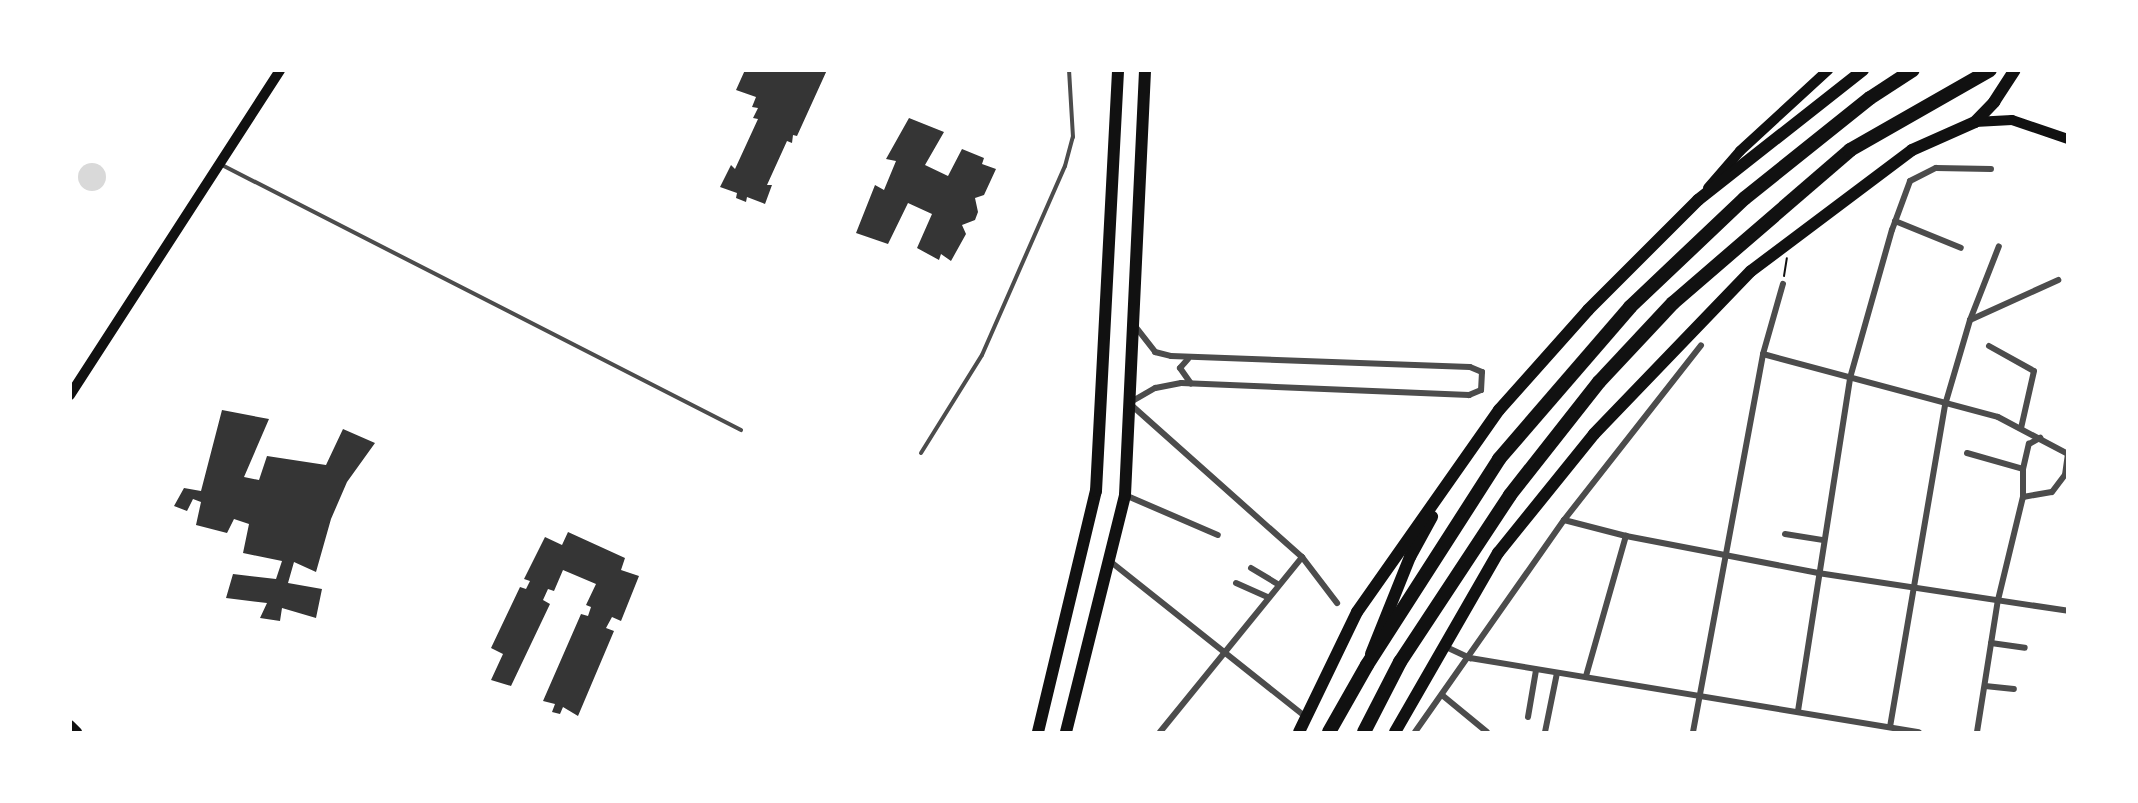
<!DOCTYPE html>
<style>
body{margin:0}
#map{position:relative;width:2138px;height:803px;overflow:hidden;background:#fff;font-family:Spectral,serif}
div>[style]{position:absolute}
.water>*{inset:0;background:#d9d9d9}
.round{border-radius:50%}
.building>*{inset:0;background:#353535}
.path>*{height:2px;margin:-1px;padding:0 1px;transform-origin:1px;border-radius:1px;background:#111}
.service>*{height:4px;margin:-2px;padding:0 2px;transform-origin:2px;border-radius:2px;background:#4c4c4c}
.minor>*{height:6px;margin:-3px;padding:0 3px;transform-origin:3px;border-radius:3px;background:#4c4c4c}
.secondary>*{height:10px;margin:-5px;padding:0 5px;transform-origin:5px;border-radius:5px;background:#111}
.primary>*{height:12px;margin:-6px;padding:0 6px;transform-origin:6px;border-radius:6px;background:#111}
.trunk>*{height:14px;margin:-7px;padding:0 7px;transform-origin:7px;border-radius:7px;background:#111}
span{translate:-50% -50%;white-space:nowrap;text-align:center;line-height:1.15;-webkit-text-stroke:6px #fff;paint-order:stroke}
.frame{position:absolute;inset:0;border:72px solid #fff;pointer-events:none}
</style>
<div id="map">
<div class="water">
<div class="round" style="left:78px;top:163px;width:28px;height:28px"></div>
</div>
<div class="building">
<div style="clip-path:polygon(745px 70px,827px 70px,797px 136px,793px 135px,792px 143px,787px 141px,767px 185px,772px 185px,765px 204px,747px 197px,746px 202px,736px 198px,737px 193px,720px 187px,731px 165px,735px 169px,758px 119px,753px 118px,758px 108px,752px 107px,756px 97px,736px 90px)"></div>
<div style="clip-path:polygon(909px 118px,944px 132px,925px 165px,948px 176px,962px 149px,984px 158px,982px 164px,996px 169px,984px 195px,975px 198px,978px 212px,975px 220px,962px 225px,966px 234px,951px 261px,941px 254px,939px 260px,917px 248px,932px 214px,908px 203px,888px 244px,856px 233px,875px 185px,884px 190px,896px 161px,886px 159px)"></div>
<div style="clip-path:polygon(222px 410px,269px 419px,244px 477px,259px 480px,267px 456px,326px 465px,343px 429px,375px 443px,347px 482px,331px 519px,316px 572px,294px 562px,288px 583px,322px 589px,316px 618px,282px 608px,280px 621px,260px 618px,267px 603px,226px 598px,233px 574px,276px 579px,282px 561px,243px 553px,249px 524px,234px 519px,227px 533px,196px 525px,201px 502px,193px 499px,187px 511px,174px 506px,184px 488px,201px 491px)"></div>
<div style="clip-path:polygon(568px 532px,625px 558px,621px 570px,639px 576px,621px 621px,612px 617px,606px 628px,614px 631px,578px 716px,563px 707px,560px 714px,552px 712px,555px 704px,543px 701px,581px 614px,588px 616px,591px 607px,586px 605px,596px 584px,563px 570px,554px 591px,548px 589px,543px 600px,550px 604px,511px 686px,491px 680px,503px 654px,491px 648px,520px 587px,526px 589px,530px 581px,524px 579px,545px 537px,562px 545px)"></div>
</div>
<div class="path">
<div style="left:1784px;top:276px;width:18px;rotate:-81deg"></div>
</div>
<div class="service">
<div style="left:220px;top:164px;width:585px;rotate:27.05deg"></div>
<div style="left:921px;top:453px;width:115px;rotate:-58.1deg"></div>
<div style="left:982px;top:355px;width:206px;rotate:-66.3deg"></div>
<div style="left:1065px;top:166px;width:30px;rotate:-75deg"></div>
<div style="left:1073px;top:137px;width:67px;rotate:-93.4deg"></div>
</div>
<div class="minor">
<div style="left:1895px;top:221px;width:71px;rotate:22.2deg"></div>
<div style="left:1970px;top:320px;width:97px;rotate:-24.4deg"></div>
<div style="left:1135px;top:326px;width:33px;rotate:52deg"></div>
<div style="left:1155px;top:352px;width:16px;rotate:14deg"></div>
<div style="left:1171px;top:356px;width:299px;rotate:2.1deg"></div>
<div style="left:1470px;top:367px;width:13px;rotate:23deg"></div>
<div style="left:1482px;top:372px;width:18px;rotate:93deg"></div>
<div style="left:1481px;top:390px;width:13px;rotate:157deg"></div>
<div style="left:1469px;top:395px;width:288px;rotate:-177.6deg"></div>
<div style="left:1181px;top:383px;width:26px;rotate:169deg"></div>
<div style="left:1155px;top:388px;width:30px;rotate:150deg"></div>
<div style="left:1129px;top:403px;width:232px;rotate:41.7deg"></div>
<div style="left:1302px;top:557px;width:58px;rotate:52.7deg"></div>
<div style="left:1989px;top:346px;width:51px;rotate:29.1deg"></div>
<div style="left:2034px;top:371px;width:58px;rotate:102.8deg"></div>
<div style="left:1763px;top:354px;width:243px;rotate:15deg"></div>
<div style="left:1998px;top:417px;width:79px;rotate:27.9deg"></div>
<div style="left:1188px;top:359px;width:12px;rotate:132deg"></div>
<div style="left:1180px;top:368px;width:19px;rotate:55deg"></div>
<div style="left:1967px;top:453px;width:58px;rotate:15.9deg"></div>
<div style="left:1125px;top:495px;width:101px;rotate:23.3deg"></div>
<div style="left:2023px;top:497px;width:29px;rotate:-10deg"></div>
<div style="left:2052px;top:492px;width:21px;rotate:-53deg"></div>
<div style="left:2065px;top:475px;width:21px;rotate:-82deg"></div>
<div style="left:1564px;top:520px;width:64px;rotate:14.5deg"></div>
<div style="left:1626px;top:536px;width:196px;rotate:10.9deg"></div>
<div style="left:1818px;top:573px;width:253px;rotate:8.6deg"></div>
<div style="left:1785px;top:534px;width:39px;rotate:9deg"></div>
<div style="left:1111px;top:562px;width:249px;rotate:38.5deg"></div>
<div style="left:1251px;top:568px;width:31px;rotate:31deg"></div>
<div style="left:1236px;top:583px;width:35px;rotate:24deg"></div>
<div style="left:1991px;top:643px;width:34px;rotate:8deg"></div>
<div style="left:1444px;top:646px;width:29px;rotate:25deg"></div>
<div style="left:1470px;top:658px;width:455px;rotate:9.4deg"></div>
<div style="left:1586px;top:676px;width:146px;rotate:-74.1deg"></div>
<div style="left:1985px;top:686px;width:29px;rotate:6deg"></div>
<div style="left:1442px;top:695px;width:58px;rotate:39.4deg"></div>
<div style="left:1798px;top:711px;width:337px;rotate:-81.1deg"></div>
<div style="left:1850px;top:378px;width:154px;rotate:-74.2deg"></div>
<div style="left:1892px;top:230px;width:52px;rotate:-69.8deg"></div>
<div style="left:1910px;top:181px;width:29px;rotate:-27deg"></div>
<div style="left:1936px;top:168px;width:55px;rotate:1deg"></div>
<div style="left:1528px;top:717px;width:48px;rotate:-80.3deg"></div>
<div style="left:1890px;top:727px;width:327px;rotate:-80.3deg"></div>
<div style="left:1945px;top:405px;width:89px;rotate:-73.6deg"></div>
<div style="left:1970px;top:320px;width:79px;rotate:-68.6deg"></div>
<div style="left:1160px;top:732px;width:225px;rotate:-50.9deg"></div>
<div style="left:1415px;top:732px;width:259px;rotate:-54.9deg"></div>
<div style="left:1564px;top:520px;width:222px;rotate:-51.9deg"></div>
<div style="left:1545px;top:732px;width:60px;rotate:-78.5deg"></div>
<div style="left:1693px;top:732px;width:384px;rotate:-79.5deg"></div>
<div style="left:1763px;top:354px;width:73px;rotate:-74.1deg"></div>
<div style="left:1977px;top:732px;width:134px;rotate:-81deg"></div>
<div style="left:1998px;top:600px;width:106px;rotate:-76.4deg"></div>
<div style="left:2023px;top:497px;width:28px;rotate:-90deg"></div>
<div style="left:2023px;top:469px;width:26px;rotate:-77deg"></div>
<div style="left:2029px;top:444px;width:13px;rotate:-29deg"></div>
</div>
<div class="secondary">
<div style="left:1975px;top:122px;width:37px;rotate:-3deg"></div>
<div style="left:2012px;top:120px;width:59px;rotate:18.7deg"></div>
<div style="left:1708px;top:188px;width:49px;rotate:-49.1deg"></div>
<div style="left:1740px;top:151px;width:120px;rotate:-42.6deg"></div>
<div style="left:70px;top:395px;width:387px;rotate:-57.1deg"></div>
<div style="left:70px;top:725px;width:10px;rotate:45deg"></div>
</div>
<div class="primary">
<div style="left:1371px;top:654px;width:105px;rotate:-68.1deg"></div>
<div style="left:1410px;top:557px;width:46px;rotate:-61.2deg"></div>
<div style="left:1038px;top:732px;width:248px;rotate:-76.5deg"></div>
<div style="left:1096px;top:491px;width:422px;rotate:-87deg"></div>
<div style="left:1066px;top:732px;width:244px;rotate:-76deg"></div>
<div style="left:1125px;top:495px;width:425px;rotate:-87.3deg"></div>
<div style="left:1299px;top:732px;width:133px;rotate:-64.2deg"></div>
<div style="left:1357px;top:612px;width:247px;rotate:-54.9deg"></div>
<div style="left:1499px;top:410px;width:134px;rotate:-48.3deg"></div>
<div style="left:1588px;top:310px;width:156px;rotate:-45deg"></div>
<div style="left:1698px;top:200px;width:210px;rotate:-38.2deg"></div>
<div style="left:1395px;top:732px;width:207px;rotate:-60.1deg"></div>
<div style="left:1498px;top:553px;width:153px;rotate:-51.1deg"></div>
<div style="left:1594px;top:434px;width:226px;rotate:-46.1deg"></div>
<div style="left:1751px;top:271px;width:201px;rotate:-36.9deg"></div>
<div style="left:1912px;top:150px;width:69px;rotate:-24deg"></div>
<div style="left:1975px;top:122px;width:28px;rotate:-46deg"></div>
<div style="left:1994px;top:102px;width:38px;rotate:-57deg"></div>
</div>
<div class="trunk">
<div style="left:1329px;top:732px;width:77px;rotate:-60.4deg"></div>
<div style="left:1367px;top:665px;width:245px;rotate:-57.3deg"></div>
<div style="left:1499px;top:459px;width:201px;rotate:-49.2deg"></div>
<div style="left:1630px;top:307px;width:158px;rotate:-43.5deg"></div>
<div style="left:1745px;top:198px;width:160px;rotate:-38.7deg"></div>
<div style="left:1870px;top:98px;width:51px;rotate:-33.1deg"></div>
<div style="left:1364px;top:732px;width:79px;rotate:-62.8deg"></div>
<div style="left:1400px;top:662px;width:200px;rotate:-56.6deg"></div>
<div style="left:1510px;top:495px;width:144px;rotate:-51.8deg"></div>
<div style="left:1599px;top:382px;width:108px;rotate:-46.9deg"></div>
<div style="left:1673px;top:303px;width:234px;rotate:-40.8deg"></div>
<div style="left:1850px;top:150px;width:161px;rotate:-29.7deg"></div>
</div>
<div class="frame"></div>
</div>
